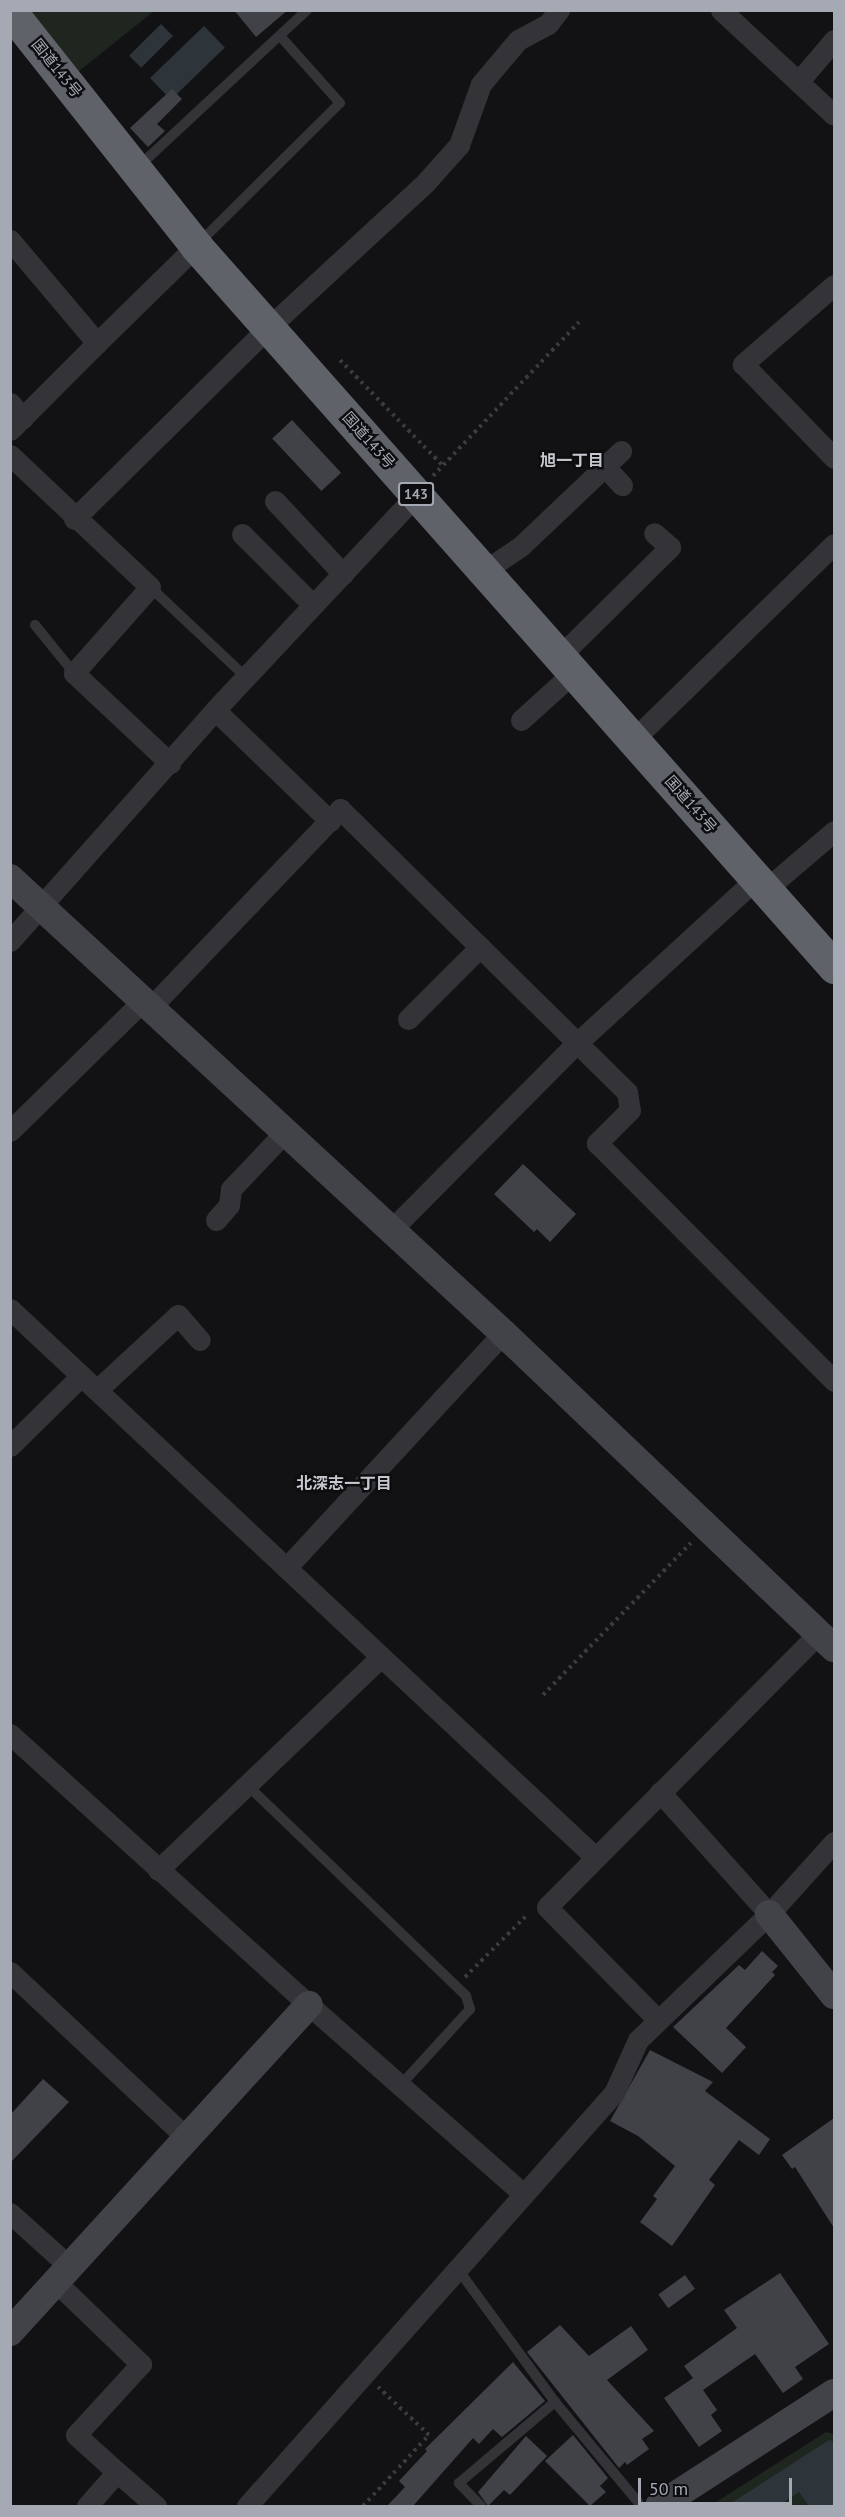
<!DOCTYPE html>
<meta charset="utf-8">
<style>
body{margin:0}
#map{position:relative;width:845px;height:2517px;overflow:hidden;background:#121214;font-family:"PT Sans","Noto Sans JP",sans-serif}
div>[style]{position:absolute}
.green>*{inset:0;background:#1f2620}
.water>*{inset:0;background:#2d353b;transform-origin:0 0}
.building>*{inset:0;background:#414247;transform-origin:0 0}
.path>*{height:4px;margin-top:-2px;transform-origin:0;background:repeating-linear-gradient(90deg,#3a3b3f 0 3px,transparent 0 7.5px)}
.lane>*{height:10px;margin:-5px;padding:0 5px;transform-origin:5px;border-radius:5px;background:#343438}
.street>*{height:21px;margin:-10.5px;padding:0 10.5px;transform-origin:10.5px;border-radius:10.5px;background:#343438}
.secondary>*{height:28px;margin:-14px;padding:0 14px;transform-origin:14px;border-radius:14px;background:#424348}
.highway>*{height:33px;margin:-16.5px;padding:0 16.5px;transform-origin:16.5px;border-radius:16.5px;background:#606269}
span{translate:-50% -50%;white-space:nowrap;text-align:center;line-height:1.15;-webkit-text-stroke:5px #0d0d0f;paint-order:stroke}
.shield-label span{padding:2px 4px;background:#0d0d0f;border:2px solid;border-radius:4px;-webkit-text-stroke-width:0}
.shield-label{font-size:14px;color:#a5a9b3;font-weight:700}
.street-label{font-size:15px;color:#a5a9b3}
.neighbourhood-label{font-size:16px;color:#c6c8cf;font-weight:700}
.frame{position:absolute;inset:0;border:12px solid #a5a9b3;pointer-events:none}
.scale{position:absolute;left:638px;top:2478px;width:154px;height:27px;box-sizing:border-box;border:3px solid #a5a9b3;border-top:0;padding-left:8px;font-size:18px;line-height:21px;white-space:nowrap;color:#a5a9b3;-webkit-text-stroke:4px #0d0d0f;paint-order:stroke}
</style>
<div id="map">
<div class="green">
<div style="clip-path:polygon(30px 11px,154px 11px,78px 72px)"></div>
<div style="clip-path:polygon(826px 2432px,834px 2434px,834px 2506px,710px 2506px)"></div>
</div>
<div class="water">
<div style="left:161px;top:24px;width:17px;height:45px;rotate:45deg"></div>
<div style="left:204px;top:26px;width:30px;height:75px;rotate:46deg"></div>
<div style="clip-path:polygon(829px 2440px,834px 2442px,834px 2506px,809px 2506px,799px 2492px,778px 2506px,727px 2506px)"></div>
</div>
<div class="building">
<div style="clip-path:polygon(234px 10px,288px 10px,256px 37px)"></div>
<div style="clip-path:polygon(172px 89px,182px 99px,157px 124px,165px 131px,148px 147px,130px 128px)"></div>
<div style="left:292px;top:420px;width:72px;height:27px;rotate:47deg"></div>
<div style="clip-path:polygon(523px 1164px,576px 1214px,550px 1242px,537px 1229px,534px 1232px,494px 1194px)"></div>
<div style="clip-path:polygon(762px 1951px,778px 1966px,772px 1972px,775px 1975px,726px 2028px,746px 2047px,722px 2073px,673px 2027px,739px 1965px,745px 1970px)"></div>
<div style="clip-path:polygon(650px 2050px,713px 2082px,705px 2091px,770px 2139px,759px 2155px,739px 2140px,709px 2180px,715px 2185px,672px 2246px,640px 2222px,657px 2199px,653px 2196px,675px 2166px,638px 2136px,610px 2121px)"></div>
<div style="clip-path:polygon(43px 2079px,69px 2102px,10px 2163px,10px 2115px)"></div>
<div style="clip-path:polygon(834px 2118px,834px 2228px,795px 2167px,792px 2169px,782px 2155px)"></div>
<div style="clip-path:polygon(780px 2273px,829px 2344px,795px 2367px,803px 2379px,783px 2393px,755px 2354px,703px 2390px,717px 2410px,711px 2415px,722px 2431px,699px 2447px,664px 2398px,693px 2378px,684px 2366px,737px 2328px,724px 2310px)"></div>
<div style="left:685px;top:2275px;width:17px;height:33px;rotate:54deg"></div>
<div style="clip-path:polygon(560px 2325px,589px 2356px,631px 2326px,648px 2350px,607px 2380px,654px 2431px,642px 2439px,649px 2449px,627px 2465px,625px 2462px,619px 2468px,527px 2352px)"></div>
<div style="clip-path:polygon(513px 2362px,545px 2401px,502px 2437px,493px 2429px,479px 2444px,473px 2438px,413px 2506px,387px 2506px,405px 2487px,399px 2481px,427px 2451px,425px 2449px)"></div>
<div style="clip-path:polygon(573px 2435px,608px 2478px,600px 2486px,606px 2492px,590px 2506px,545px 2461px)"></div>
<div style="clip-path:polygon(526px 2436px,547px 2456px,510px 2495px,504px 2490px,488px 2506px,478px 2492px)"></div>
</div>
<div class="path">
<div style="left:340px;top:360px;width:146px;rotate:45.8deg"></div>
<div style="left:433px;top:476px;width:212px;rotate:-46.5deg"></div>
<div style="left:543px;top:1695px;width:212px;rotate:-45.8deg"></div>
<div style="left:465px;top:1977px;width:89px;rotate:-45deg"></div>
<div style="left:363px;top:2506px;width:97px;rotate:-47.1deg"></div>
<div style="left:429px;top:2435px;width:70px;rotate:-136.7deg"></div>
</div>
<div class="lane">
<div style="left:137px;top:168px;width:232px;rotate:-42.9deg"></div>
<div style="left:198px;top:244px;width:200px;rotate:-44.8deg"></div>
<div style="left:340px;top:103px;width:90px;rotate:-131.8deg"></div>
<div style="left:150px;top:587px;width:132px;rotate:43.2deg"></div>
<div style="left:35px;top:625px;width:62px;rotate:50.9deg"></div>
<div style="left:245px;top:1783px;width:307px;rotate:43.9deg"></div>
<div style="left:466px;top:1996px;width:14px;rotate:73deg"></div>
<div style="left:470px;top:2009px;width:104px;rotate:132.3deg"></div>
<div style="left:457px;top:2268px;width:166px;rotate:53.8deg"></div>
<div style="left:555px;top:2402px;width:130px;rotate:50.3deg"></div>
<div style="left:481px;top:2506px;width:32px;rotate:-134deg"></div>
<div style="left:459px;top:2483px;width:126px;rotate:-40.2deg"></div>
</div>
<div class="street">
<div style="left:721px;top:10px;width:154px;rotate:42.9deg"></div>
<div style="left:799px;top:81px;width:54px;rotate:-49.5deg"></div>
<div style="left:10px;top:240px;width:135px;rotate:49.8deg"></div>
<div style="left:97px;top:343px;width:139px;rotate:-44.4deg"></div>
<div style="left:834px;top:285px;width:121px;rotate:139deg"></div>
<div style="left:743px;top:364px;width:131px;rotate:45.9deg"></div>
<div style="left:10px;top:403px;width:20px;rotate:49deg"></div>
<div style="left:10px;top:430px;width:123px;rotate:-45deg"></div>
<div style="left:10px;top:455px;width:192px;rotate:43.3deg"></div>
<div style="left:150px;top:587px;width:115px;rotate:131.5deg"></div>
<div style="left:74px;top:673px;width:132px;rotate:43.2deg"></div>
<div style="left:605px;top:467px;width:25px;rotate:47deg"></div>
<div style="left:275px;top:501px;width:100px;rotate:47deg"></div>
<div style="left:74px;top:519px;width:272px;rotate:-44.6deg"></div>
<div style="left:268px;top:328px;width:215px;rotate:-42.7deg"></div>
<div style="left:426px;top:182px;width:50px;rotate:-48.3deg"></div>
<div style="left:459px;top:145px;width:65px;rotate:-70.2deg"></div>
<div style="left:481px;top:84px;width:57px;rotate:-49.9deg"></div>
<div style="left:518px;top:40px;width:34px;rotate:-28deg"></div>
<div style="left:548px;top:24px;width:18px;rotate:-52deg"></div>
<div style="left:242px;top:534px;width:100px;rotate:45deg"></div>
<div style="left:484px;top:571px;width:45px;rotate:-34deg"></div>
<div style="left:521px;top:546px;width:138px;rotate:-43.5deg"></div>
<div style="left:560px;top:656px;width:155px;rotate:-44.7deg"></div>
<div style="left:670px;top:547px;width:21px;rotate:-139deg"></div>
<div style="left:215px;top:710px;width:160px;rotate:44deg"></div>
<div style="left:521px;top:720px;width:72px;rotate:-42.2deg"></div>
<div style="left:634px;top:739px;width:279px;rotate:-44.3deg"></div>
<div style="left:765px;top:890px;width:91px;rotate:-40.5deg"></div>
<div style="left:10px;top:941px;width:309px;rotate:-48.4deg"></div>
<div style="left:215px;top:710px;width:296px;rotate:-46.9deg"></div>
<div style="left:151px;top:1007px;width:274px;rotate:-46.3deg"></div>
<div style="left:340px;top:809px;width:403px;rotate:44.6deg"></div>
<div style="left:627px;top:1092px;width:18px;rotate:81deg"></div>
<div style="left:630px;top:1110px;width:47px;rotate:135deg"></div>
<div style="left:597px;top:1143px;width:336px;rotate:45.1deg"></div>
<div style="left:408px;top:1019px;width:102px;rotate:-45deg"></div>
<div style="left:10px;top:1131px;width:187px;rotate:-44.4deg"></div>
<div style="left:216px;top:1220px;width:20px;rotate:-49deg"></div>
<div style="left:229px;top:1205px;width:16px;rotate:-83deg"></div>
<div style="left:231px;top:1189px;width:79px;rotate:-46.5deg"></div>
<div style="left:391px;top:1230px;width:264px;rotate:-45.2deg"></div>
<div style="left:577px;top:1043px;width:243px;rotate:-42.5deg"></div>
<div style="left:10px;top:1309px;width:800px;rotate:43.13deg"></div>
<div style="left:97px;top:1390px;width:110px;rotate:-42.8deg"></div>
<div style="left:178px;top:1315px;width:33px;rotate:49deg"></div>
<div style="left:10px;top:1446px;width:100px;rotate:-44.6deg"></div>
<div style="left:288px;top:1566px;width:317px;rotate:-47.3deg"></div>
<div style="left:10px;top:1734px;width:404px;rotate:42.2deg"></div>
<div style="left:309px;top:2005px;width:284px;rotate:41.4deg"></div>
<div style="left:660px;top:1792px;width:164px;rotate:48.2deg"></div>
<div style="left:158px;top:1870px;width:308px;rotate:-43.7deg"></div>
<div style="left:10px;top:1972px;width:245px;rotate:43.2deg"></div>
<div style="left:658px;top:2020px;width:158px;rotate:-134.5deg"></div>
<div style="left:547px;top:1907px;width:386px;rotate:-45.2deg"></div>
<div style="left:10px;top:2213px;width:82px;rotate:42deg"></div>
<div style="left:57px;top:2283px;width:117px;rotate:44deg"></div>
<div style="left:141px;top:2364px;width:96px;rotate:132.5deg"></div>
<div style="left:76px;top:2435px;width:55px;rotate:42.1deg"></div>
<div style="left:87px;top:2506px;width:45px;rotate:-48.6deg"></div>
<div style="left:117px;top:2472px;width:52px;rotate:41.1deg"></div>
<div style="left:247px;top:2506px;width:553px;rotate:-48.38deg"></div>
<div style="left:614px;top:2093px;width:58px;rotate:-65.6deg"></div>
<div style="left:638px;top:2040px;width:182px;rotate:-43.9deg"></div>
<div style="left:769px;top:1914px;width:97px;rotate:-47.9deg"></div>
</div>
<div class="secondary">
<div style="left:10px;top:878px;width:671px;rotate:42.7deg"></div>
<div style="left:503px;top:1333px;width:457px;rotate:43.6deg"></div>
<div style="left:769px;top:1914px;width:104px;rotate:51.3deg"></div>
<div style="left:10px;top:2332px;width:443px;rotate:-47.6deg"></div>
<div style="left:659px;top:2506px;width:208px;rotate:-32.9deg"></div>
</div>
<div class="highway">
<div style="left:10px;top:11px;width:300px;rotate:51.6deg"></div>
<div style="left:196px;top:246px;width:963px;rotate:48.49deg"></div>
</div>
<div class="shield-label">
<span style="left:416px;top:494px">143</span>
</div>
<div class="street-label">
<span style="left:57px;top:68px;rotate:51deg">国道143号</span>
<span style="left:369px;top:440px;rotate:48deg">国道143号</span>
<span style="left:691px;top:804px;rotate:49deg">国道143号</span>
</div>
<div class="neighbourhood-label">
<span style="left:572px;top:460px">旭一丁目</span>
<span style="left:344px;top:1483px">北深志一丁目</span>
</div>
<div class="frame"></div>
<div class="scale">50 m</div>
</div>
